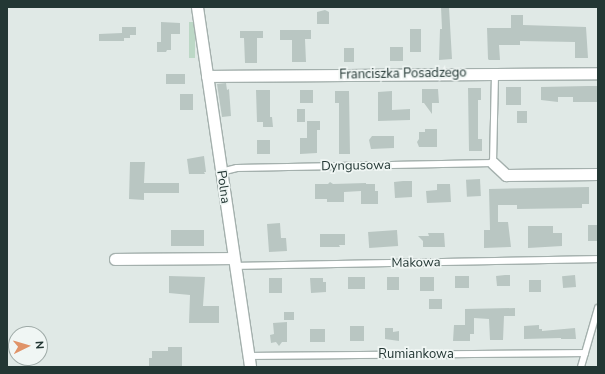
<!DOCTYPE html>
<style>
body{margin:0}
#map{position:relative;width:605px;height:374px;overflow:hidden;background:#e0e9e6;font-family:"Nunito Sans",sans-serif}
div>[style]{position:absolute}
.green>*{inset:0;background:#bcd8c6;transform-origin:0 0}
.building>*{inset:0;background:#b9c6c2;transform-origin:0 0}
.roads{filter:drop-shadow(1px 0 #a4b0ad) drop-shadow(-1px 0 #a4b0ad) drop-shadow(0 1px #a4b0ad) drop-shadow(0 -1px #a4b0ad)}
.service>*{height:5.5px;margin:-2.75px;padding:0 2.75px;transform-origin:2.75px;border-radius:2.75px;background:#fff}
.minor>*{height:11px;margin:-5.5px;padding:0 5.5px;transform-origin:5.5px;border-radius:5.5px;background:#fff}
span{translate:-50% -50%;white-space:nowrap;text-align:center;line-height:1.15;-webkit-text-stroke:3.5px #f0f6f4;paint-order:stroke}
.street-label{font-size:13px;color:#233734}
.frame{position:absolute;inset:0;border:8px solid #233734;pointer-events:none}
.north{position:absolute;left:8px;top:326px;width:40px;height:40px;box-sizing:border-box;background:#f0f6f4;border:1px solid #9eaaa7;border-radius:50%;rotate:85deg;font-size:11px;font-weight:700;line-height:16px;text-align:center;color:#233734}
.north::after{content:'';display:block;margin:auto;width:14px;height:18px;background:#e09368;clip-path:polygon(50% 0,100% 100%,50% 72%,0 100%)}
</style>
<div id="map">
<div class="green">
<div style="left:189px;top:22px;width:6px;height:36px"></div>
</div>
<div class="building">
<div style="clip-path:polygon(441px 7px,449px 7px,452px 59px,439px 60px,440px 29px,442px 29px)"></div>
<div style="clip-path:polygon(325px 10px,329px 12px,329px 24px,317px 24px,317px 12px)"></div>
<div style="clip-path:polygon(511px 15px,523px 15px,523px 25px,586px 27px,588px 58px,575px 58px,575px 42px,520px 41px,520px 45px,499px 45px,500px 60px,489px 60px,488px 59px,487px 28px,511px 28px)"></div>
<div style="clip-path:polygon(161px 22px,180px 23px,180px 34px,171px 34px,171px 50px,167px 50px,166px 52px,157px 52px,157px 42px,161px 42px)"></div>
<div style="clip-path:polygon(122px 27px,136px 27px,136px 35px,130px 35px,130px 38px,124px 38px,124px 41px,99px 41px,99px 34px,122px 33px)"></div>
<div style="left:410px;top:29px;width:11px;height:23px"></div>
<div style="clip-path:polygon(280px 30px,311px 30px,311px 39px,305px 39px,306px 62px,292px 62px,292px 40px,280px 40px)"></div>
<div style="clip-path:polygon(240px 31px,263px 31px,263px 38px,257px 38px,257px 63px,245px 63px,244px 38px,240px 38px)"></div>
<div style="left:390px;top:47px;width:13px;height:14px"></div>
<div style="left:344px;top:48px;width:10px;height:14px"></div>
<div style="left:166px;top:74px;width:19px;height:10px"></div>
<div style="clip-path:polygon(226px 83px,227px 90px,229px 89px,231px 116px,222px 117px,217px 84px)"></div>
<div style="clip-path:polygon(588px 86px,597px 86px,597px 102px,573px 102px,573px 97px,558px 97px,558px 102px,541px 100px,541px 87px)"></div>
<div style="left:506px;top:87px;width:15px;height:18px"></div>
<div style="clip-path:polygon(468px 88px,481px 88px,481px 100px,478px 100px,478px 139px,482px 139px,482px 151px,469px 151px)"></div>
<div style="clip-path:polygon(422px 89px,438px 89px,439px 103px,432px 103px,432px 114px,424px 103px,422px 103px)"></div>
<div style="clip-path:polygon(256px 90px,270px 90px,270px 117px,272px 117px,273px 127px,263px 127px,263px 122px,257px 122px)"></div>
<div style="left:300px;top:90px;width:13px;height:13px"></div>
<div style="clip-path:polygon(335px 91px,349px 91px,350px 154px,339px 154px,339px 103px,335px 103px)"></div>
<div style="clip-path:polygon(392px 91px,392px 110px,410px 109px,410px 120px,378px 121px,378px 92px)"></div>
<div style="left:180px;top:94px;width:13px;height:16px"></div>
<div style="left:297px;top:109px;width:8px;height:13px"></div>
<div style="left:517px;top:111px;width:10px;height:12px"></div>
<div style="clip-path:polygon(307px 121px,320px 121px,320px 130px,317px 130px,317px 153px,300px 154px,300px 138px,307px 138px)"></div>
<div style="clip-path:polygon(425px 129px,437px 129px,437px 147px,419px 147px,417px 142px,419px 139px,419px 132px,425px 132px)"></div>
<div style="clip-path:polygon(372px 136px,394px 136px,394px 148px,371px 149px,369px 140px)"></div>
<div style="left:257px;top:140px;width:13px;height:14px"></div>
<div style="clip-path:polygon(204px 156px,206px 172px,204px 172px,205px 174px,189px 174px,187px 159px)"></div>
<div style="clip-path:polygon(130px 162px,145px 162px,144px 183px,179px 183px,179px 193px,144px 193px,144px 200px,129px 199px)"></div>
<div style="left:480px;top:179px;width:17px;height:14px;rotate:87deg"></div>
<div style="clip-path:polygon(403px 181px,412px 181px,412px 197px,395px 198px,394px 182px)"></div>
<div style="clip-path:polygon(330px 182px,333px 184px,366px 183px,366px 184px,375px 184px,375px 191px,378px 191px,378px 204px,361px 204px,361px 191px,344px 192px,344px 202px,327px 202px,327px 199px,315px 199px,315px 184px,328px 184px)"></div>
<div style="clip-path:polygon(437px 184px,450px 184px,451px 202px,427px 203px,426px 191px,437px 190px)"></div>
<div style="clip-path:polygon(589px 187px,589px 204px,582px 204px,582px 208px,517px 209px,517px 205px,498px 205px,498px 222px,508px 222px,511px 247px,484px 248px,484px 230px,490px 230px,489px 189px)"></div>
<div style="clip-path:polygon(280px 223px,281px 238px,286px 238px,287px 251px,269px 252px,267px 224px)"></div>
<div style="left:588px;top:225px;width:10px;height:16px"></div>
<div style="clip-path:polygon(528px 226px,553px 226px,553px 233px,562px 233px,562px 246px,528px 248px)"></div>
<div style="left:204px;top:230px;width:16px;height:33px;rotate:90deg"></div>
<div style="left:397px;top:230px;width:16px;height:29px;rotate:86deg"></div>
<div style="clip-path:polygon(428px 233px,444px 233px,445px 247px,423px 247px,423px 241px,418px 236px,429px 236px)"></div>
<div style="clip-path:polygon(320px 234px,345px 234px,345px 245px,339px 245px,340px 247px,320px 247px)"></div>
<div style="clip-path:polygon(505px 275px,510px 275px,510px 286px,497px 286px,496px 276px)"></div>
<div style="left:575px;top:275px;width:12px;height:13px;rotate:85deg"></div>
<div style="clip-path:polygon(169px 276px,205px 277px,203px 306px,219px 306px,219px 323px,189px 323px,190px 295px,169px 293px)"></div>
<div style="left:455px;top:276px;width:14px;height:12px"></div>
<div style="left:348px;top:277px;width:17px;height:12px"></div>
<div style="left:399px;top:277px;width:13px;height:12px;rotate:90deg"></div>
<div style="left:420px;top:277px;width:14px;height:14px"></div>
<div style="left:282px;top:278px;width:15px;height:13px;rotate:90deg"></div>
<div style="clip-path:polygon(310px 278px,323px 278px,323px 282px,326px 282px,326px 292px,311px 293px)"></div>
<div style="left:529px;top:280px;width:12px;height:12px"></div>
<div style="left:442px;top:299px;width:10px;height:13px;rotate:90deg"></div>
<div style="clip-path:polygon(515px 308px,515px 316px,504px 316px,503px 340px,490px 340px,489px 319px,474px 318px,474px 334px,470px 334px,470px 341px,453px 341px,454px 325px,465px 325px,465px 309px)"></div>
<div style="left:284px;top:312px;width:10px;height:8px"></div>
<div style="clip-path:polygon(287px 322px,287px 342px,282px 342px,279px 346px,276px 342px,271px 343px,270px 335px,274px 334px,273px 323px)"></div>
<div style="clip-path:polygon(539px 325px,539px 329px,542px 329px,542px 331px,575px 328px,576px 339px,561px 339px,561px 338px,524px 339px,524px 326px)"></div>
<div style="left:364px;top:326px;width:15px;height:14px;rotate:90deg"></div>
<div style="clip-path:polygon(385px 328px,393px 328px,393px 332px,399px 331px,399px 341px,385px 339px)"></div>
<div style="left:310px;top:329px;width:15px;height:13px"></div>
<div style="clip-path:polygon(168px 347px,182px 347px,182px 367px,149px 367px,149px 358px,152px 358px,152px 351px,168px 351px)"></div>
</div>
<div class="roads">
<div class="service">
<div style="left:221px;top:172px;width:16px;rotate:-14deg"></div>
<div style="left:237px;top:168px;width:256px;rotate:-1.1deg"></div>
<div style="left:493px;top:163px;width:90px;rotate:-88.7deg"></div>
<div style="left:234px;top:266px;width:364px;rotate:-1.1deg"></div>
<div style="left:248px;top:356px;width:337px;rotate:-0.5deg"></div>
<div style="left:581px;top:367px;width:61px;rotate:-73.9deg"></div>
</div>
<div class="minor">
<div style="left:197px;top:7px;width:364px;rotate:81.6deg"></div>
<div style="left:207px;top:76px;width:391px;rotate:-0.4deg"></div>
<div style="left:493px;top:163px;width:18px;rotate:43deg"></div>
<div style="left:506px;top:175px;width:92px;rotate:-0.6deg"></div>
<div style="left:115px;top:259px;width:118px;rotate:-0.5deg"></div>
</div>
</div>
<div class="street-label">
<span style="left:403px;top:74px;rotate:-1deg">Franciszka Posadzego</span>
<span style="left:356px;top:166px;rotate:-1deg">Dyngusowa</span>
<span style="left:223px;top:187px;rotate:82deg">Polna</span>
<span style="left:416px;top:263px;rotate:-1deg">Makowa</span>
<span style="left:416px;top:354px">Rumiankowa</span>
</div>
<div class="frame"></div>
<div class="north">N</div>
</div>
